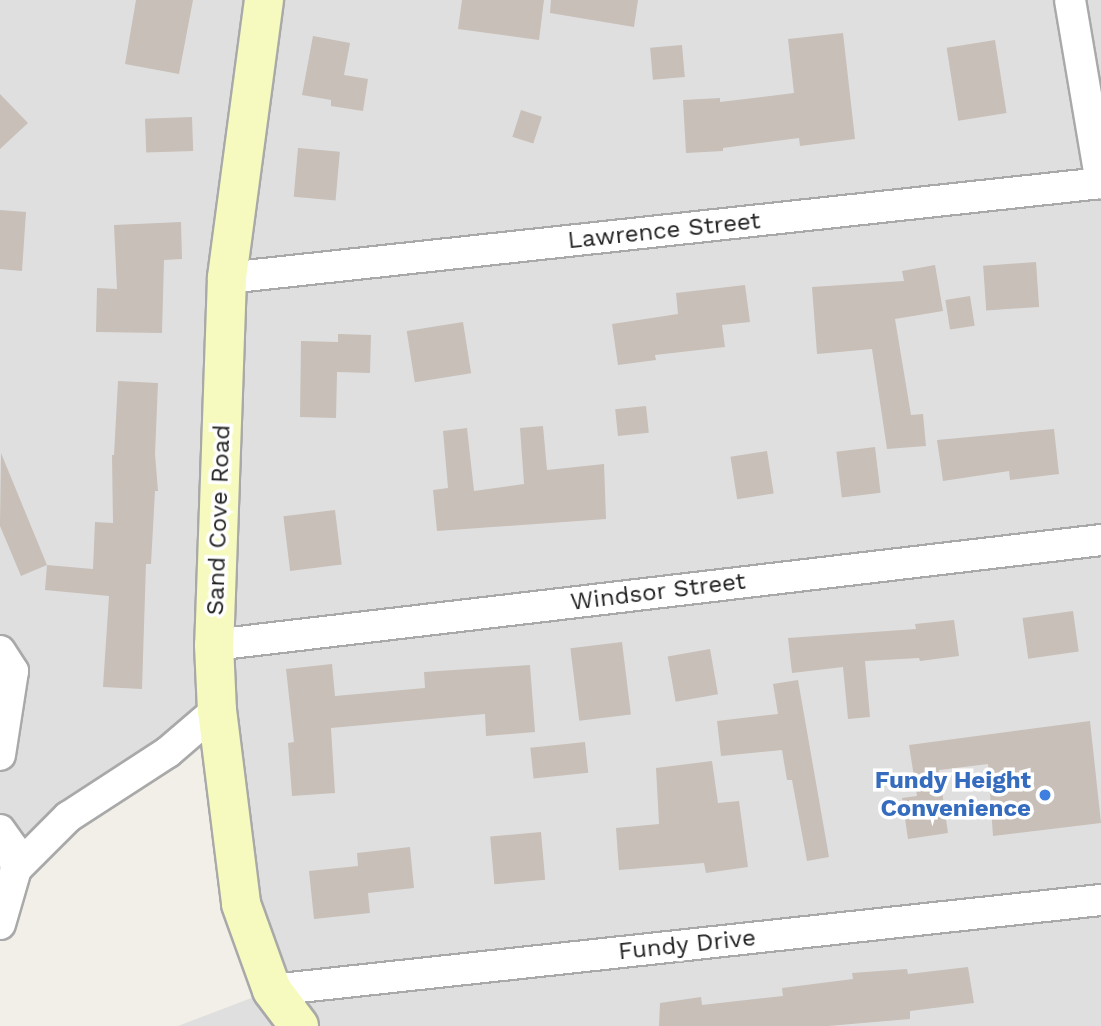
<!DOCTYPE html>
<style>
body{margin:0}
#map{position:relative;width:1101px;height:1026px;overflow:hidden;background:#f2efe9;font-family:"Work Sans",sans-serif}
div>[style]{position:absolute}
.residential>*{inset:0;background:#e0dfdf}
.building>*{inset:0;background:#c7bfb8;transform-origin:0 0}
.roads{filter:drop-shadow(2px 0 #a9a9a9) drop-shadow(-2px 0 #a9a9a9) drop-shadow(0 2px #a9a9a9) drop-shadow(0 -2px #a9a9a9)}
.street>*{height:30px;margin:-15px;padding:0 15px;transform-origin:15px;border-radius:15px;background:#fff}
.secondary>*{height:38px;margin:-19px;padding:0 19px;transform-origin:19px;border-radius:19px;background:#f7fabf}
.dots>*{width:19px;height:19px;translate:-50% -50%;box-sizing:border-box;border:4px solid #fff;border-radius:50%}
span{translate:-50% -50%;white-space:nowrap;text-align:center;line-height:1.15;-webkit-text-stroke:7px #fff;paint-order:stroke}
.street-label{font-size:24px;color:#222}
.shop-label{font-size:24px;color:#366cbe;font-weight:700}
.right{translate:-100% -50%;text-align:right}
</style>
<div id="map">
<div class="residential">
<div style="clip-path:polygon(0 0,1101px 0,1101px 1026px,178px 1026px,272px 990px,217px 711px,16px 869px,0 924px)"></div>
</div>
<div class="building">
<div style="clip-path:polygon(136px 0,193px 0,179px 74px,125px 64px)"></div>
<div style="clip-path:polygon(462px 0,544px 0,539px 40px,458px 29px)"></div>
<div style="clip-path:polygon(551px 0,638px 0,634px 27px,550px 13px)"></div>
<div style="clip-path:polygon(843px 33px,855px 139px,800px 146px,799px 138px,723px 148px,723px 151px,686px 153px,683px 100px,720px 98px,720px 102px,794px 93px,788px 39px)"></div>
<div style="clip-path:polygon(313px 36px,350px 43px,344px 75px,368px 79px,363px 111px,331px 106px,331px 100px,302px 95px)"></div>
<div style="left:995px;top:40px;width:74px;height:49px;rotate:81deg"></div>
<div style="left:682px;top:45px;width:32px;height:32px;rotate:85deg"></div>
<div style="clip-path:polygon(0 94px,28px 123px,0 149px)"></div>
<div style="left:521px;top:110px;width:22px;height:28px;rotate:18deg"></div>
<div style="left:192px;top:117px;width:34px;height:47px;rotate:88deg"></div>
<div style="left:298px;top:148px;width:42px;height:49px;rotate:5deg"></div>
<div style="clip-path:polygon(0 210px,26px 212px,22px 271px,0 269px)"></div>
<div style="clip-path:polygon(181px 222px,182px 259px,164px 260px,162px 333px,96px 332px,97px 288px,117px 289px,114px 225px)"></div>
<div style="left:1036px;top:262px;width:45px;height:53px;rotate:86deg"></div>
<div style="clip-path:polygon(935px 265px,943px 311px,895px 319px,911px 415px,923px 414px,926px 446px,887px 449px,872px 349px,817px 354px,812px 287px,904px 281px,902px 271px)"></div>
<div style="clip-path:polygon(745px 285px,750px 322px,722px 325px,725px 347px,655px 355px,656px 360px,618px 365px,612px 324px,678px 314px,676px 293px)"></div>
<div style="left:970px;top:296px;width:30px;height:25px;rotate:81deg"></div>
<div style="left:463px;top:322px;width:52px;height:57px;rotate:81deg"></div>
<div style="clip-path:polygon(338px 334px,371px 335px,370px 373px,337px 372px,336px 418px,300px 417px,301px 341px,338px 342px)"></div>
<div style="clip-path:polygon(118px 381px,158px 383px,155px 454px,158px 491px,155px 491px,151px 564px,146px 564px,142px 689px,103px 687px,109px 596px,45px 590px,47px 565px,93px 569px,95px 522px,113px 523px,112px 455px,114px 455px)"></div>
<div style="left:646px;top:406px;width:27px;height:31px;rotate:84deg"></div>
<div style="clip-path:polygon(543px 426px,547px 470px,604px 464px,606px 519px,437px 531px,433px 490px,448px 488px,443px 431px,467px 428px,474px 491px,524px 484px,520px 428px)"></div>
<div style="clip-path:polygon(1054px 429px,1059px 474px,1010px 480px,1009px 471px,943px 481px,937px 440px)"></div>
<div style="left:875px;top:447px;width:46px;height:39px;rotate:83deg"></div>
<div style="left:767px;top:451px;width:43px;height:37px;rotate:81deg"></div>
<div style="clip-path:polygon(1px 453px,47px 565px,21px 576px,0 526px)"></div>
<div style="left:335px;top:510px;width:55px;height:52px;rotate:83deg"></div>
<div style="left:1073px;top:611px;width:41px;height:51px;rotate:82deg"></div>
<div style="clip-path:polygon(954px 620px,959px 656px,920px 661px,919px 658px,865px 661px,870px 717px,848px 719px,843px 667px,792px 673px,788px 638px,916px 629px,915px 624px)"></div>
<div style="left:622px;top:642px;width:73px;height:52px;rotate:83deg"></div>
<div style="left:710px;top:649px;width:46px;height:43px;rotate:80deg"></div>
<div style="clip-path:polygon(332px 664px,335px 696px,425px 688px,424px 672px,530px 665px,535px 732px,486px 736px,485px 714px,331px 728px,335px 793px,292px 796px,288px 743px,294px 742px,286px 669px)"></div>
<div style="clip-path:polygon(798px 680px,829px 857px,807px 861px,792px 780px,787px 780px,782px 750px,721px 756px,717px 721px,778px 714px,773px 684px)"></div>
<div style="clip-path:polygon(1090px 721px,1101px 823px,993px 836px,988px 764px,939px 770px,948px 833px,908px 839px,902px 798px,917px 796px,909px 745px)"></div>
<div style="left:585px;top:742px;width:31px;height:55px;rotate:84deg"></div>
<div style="clip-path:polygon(712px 761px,718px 803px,739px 801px,748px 867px,706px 873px,704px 863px,619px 870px,616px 828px,659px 824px,656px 768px)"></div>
<div style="left:541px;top:832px;width:48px;height:51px;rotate:85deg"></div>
<div style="clip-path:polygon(410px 847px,414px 888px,368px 893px,370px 913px,314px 919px,309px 871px,358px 866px,357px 853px)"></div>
<div style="clip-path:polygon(968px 967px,974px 1003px,910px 1011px,910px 1019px,828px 1026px,659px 1026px,660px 1003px,701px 997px,702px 1005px,783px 996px,782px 988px,853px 979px,852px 973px,907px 969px,908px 974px)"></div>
</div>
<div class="roads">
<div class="street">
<div style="left:1070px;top:0;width:186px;rotate:80.4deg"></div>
<div style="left:227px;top:278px;width:879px;rotate:-6.2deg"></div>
<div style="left:214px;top:645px;width:893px;rotate:-6.75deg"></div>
<div style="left:0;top:651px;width:24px;rotate:57deg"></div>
<div style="left:13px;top:671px;width:85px;rotate:98.8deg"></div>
<div style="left:0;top:830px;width:21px;rotate:55deg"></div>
<div style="left:12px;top:847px;width:22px;rotate:80deg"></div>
<div style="left:0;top:924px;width:57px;rotate:-73.8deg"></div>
<div style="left:16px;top:869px;width:74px;rotate:-45deg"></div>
<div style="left:68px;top:817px;width:119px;rotate:-33deg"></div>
<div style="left:168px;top:752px;width:65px;rotate:-40.6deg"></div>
<div style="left:272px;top:990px;width:834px;rotate:-6.2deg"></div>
</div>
<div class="secondary">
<div style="left:264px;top:0;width:280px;rotate:97.6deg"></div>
<div style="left:227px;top:278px;width:367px;rotate:92deg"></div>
<div style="left:214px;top:645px;width:65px;rotate:87.4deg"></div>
<div style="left:217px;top:710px;width:195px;rotate:82.9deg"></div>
<div style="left:241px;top:904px;width:91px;rotate:70.2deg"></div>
<div style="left:272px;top:990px;width:45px;rotate:53.1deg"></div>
</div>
</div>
<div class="dots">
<div style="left:1045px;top:795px;background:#3f7fe0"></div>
</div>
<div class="street-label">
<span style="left:664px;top:231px;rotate:-6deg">Lawrence Street</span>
<span style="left:219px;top:520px;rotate:-88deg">Sand Cove Road</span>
<span style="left:658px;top:592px;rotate:-7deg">Windsor Street</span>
<span style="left:687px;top:945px;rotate:-6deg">Fundy Drive</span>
</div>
<div class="shop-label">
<span class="right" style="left:1031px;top:795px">Fundy Height<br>Convenience</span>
</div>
</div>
